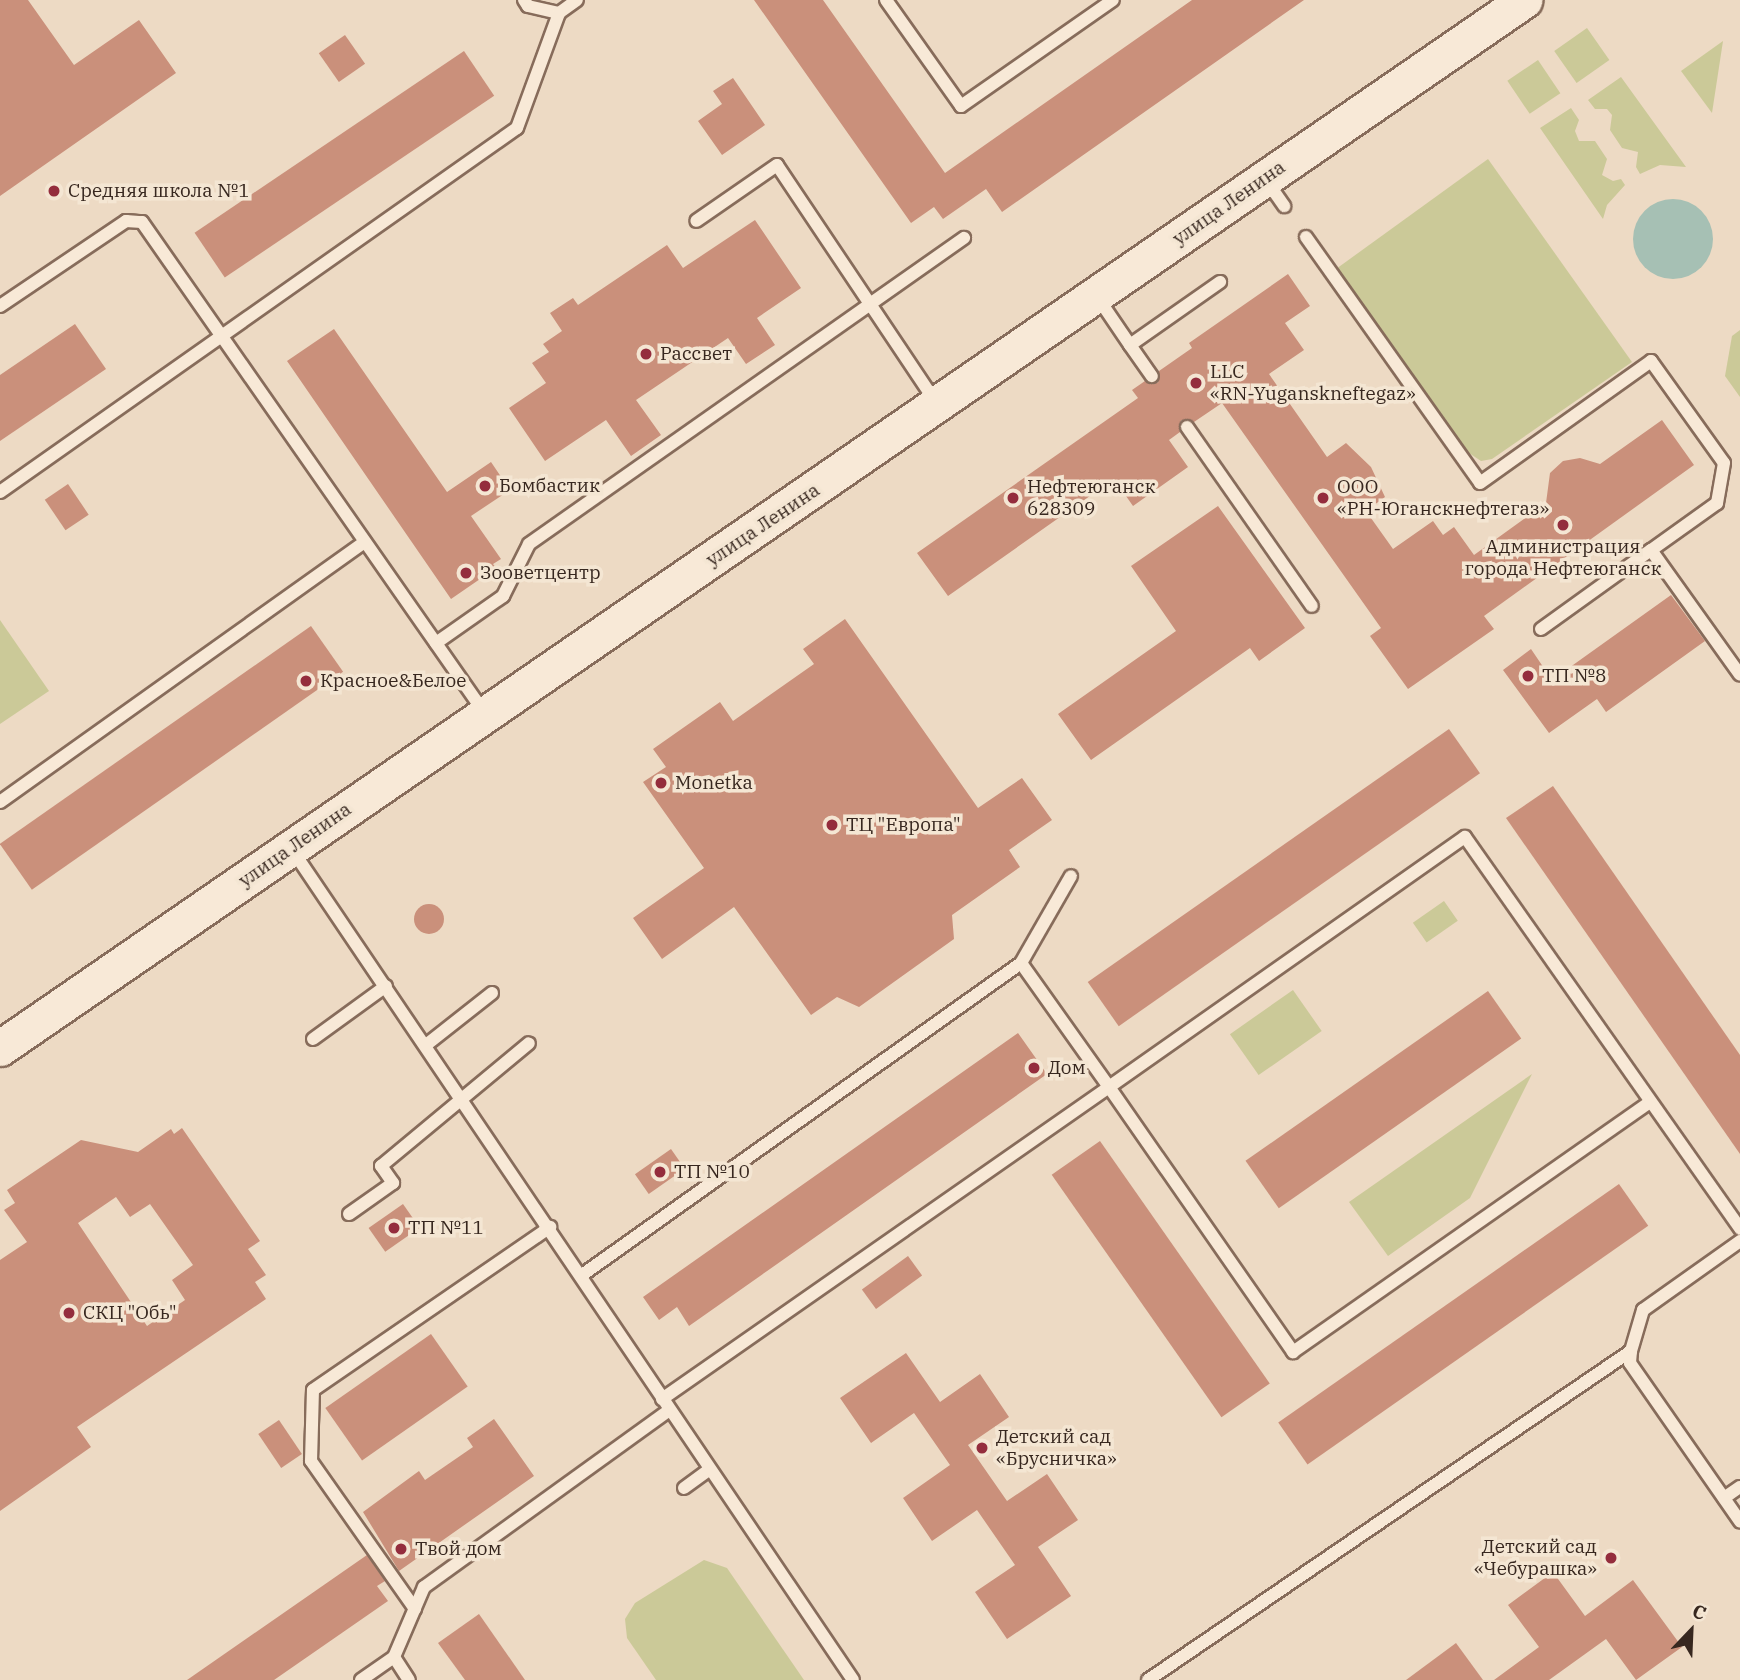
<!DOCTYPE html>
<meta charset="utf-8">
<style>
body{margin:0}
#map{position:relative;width:1740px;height:1680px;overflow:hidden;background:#eddac4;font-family:"IBM Plex Serif",serif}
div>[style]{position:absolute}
.green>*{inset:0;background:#cbc998;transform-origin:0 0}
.water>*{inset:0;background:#a6c0b4}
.round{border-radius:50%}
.building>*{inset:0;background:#ca907b;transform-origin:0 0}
.roads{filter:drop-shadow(2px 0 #876c5b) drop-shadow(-2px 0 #876c5b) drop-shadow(0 2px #876c5b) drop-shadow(0 -2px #876c5b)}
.service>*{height:12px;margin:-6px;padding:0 6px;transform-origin:6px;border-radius:6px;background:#f8e9d7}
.secondary>*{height:35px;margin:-17.5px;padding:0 17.5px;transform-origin:17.5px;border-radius:17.5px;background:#f8e9d7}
.dots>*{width:19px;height:19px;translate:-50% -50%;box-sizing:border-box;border:4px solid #f4e6d3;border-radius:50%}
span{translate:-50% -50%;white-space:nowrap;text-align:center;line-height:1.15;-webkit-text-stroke:7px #f4e6d3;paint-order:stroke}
.poi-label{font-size:19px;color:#37271f}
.left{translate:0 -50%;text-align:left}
.right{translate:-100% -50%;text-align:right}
.street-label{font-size:19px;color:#37271f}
.north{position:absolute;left:1656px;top:1596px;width:70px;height:70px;-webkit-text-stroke:5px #f4e6d3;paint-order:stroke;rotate:23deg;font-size:19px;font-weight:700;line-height:28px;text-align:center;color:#37271f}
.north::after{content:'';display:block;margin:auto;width:24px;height:32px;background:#37271f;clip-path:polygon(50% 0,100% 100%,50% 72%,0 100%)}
</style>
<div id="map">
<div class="green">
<div style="left:1587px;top:28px;width:39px;height:40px;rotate:55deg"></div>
<div style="clip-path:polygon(1723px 41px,1712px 113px,1681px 71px)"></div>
<div style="left:1538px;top:60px;width:40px;height:37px;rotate:56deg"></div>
<div style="clip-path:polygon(1621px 77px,1686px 167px,1660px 165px,1640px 174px,1636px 167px,1638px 152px,1622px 148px,1610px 130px,1612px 115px,1607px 109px,1595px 109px,1588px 100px)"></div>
<div style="clip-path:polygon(1571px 108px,1579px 120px,1575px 131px,1579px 141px,1595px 141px,1607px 159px,1602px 175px,1613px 181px,1621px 179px,1625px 185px,1607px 205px,1603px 219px,1540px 128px)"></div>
<div style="clip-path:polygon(1488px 159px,1632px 362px,1492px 459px,1481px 461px,1463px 449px,1336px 269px)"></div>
<div style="clip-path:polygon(1740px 330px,1740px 397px,1725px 376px,1732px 336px)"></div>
<div style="clip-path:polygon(0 620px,49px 691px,0 724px)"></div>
<div style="left:1444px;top:901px;width:24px;height:38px;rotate:55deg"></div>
<div style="left:1293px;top:990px;width:50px;height:77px;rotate:55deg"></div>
<div style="clip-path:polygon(1532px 1074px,1470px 1198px,1388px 1256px,1349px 1202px)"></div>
<div style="clip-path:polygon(704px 1560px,727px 1568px,804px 1680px,656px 1680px,627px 1638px,625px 1619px,635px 1603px)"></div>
</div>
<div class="water">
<div class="round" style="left:1633px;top:199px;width:80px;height:80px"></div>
</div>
<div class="building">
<div style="clip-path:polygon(0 0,28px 0,74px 65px,139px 20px,176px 73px,0 196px)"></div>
<div style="clip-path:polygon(754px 0,823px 0,945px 173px,1192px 0,1304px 0,1002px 212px,986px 189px,943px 219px,934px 207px,911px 223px)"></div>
<div style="left:345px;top:35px;width:35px;height:32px;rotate:55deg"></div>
<div style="left:464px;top:51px;width:54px;height:325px;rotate:56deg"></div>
<div style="clip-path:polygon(733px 78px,765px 125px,722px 155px,698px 121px,722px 104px,713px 91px)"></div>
<div style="clip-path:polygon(755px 220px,801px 288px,757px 318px,775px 345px,746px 364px,728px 338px,636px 400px,661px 435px,631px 456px,606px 420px,545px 461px,509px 408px,546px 383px,532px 363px,549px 352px,543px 344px,562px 331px,550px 313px,573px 298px,578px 305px,667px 245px,683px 268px)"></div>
<div style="clip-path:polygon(1288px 274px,1310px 306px,1285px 323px,1304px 350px,1269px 374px,1327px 457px,1346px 443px,1371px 467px,1385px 497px,1366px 511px,1393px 549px,1433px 521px,1443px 535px,1454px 527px,1474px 555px,1546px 503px,1550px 473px,1563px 461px,1580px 458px,1600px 464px,1662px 420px,1694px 465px,1484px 616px,1494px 629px,1408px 689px,1370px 636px,1381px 628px,1222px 403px,1194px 422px,1181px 420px,1180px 432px,1169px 440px,1188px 467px,1133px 506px,1114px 479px,948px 596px,917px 553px,1138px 398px,1132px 390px,1145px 381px,1158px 383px,1159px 371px,1192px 348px,1189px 343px)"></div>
<div style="clip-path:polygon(75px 324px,106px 369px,0 441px,0 375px)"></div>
<div style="clip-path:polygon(334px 329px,447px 492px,491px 462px,510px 490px,471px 516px,501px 559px,493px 564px,496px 568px,451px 599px,287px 361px)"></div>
<div style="left:68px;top:484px;width:37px;height:28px;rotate:56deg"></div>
<div style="clip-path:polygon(1218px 506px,1305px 628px,1259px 661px,1250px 648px,1091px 760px,1058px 714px,1176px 631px,1131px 566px)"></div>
<div style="clip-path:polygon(1671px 595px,1705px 641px,1606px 712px,1597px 699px,1549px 733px,1503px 670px,1531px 649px,1552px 680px)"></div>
<div style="clip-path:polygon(845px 619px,978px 808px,1022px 778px,1052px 820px,1009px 850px,1020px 867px,952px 915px,954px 939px,859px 1007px,837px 997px,811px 1015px,734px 907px,662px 959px,633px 918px,704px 868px,643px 782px,666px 767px,653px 749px,720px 702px,733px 721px,814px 664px,803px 649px)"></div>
<div style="left:311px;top:626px;width:56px;height:380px;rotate:55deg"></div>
<div style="left:1449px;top:729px;width:54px;height:441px;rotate:55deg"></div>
<div style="clip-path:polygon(1553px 786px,1740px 1055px,1740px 1154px,1506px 818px)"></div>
<div class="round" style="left:414px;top:904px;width:30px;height:30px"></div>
<div style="left:1488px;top:991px;width:58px;height:296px;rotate:55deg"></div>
<div style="clip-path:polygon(1018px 1033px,1047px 1074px,689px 1326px,677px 1307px,659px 1320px,643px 1297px)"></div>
<div style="clip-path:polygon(evenodd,182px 1128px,260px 1241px,248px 1249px,266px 1275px,255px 1282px,266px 1299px,77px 1427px,91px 1447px,0 1511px,0 1260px,27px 1242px,4px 1210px,15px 1203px,7px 1190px,81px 1140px,138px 1152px,171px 1129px,174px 1134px,182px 1128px,116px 1197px,130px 1217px,150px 1204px,193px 1265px,172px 1280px,185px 1300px,147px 1326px,78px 1223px,116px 1197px)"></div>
<div style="left:1100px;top:1141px;width:296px;height:59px;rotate:55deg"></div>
<div style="left:671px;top:1149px;width:24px;height:44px;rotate:55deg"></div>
<div style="left:1619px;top:1184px;width:51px;height:416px;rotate:55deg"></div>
<div style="left:403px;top:1204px;width:29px;height:42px;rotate:55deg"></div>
<div style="left:908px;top:1256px;width:24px;height:57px;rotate:54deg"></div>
<div style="left:431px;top:1334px;width:64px;height:129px;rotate:55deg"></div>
<div style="clip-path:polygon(906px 1353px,940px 1402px,980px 1374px,1009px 1417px,968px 1445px,1007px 1501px,1047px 1474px,1078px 1520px,1038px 1547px,1071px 1596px,1007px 1639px,975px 1592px,1015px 1565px,977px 1510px,932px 1541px,903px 1498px,950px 1465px,914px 1413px,871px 1443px,840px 1398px)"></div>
<div style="clip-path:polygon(494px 1419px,534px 1476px,399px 1571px,363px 1512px,419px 1471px,425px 1480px,473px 1447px,467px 1438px)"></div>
<div style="left:279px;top:1420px;width:41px;height:25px;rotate:56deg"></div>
<div style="clip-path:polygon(367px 1555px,385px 1581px,377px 1586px,388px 1601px,274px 1680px,187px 1680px)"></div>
<div style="clip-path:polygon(1553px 1572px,1585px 1616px,1633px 1580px,1682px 1647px,1636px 1680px,1606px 1639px,1549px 1680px,1494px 1680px,1539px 1647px,1508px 1605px)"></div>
<div style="clip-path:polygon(479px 1614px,525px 1680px,465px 1680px,438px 1643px)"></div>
<div style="clip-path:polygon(1456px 1643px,1483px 1680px,1406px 1680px)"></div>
</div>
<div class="roads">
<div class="service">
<div style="left:524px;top:0;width:7px;rotate:56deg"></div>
<div style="left:528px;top:6px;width:32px;rotate:13deg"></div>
<div style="left:886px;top:0;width:130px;rotate:54.7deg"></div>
<div style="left:961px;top:106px;width:185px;rotate:-34.9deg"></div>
<div style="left:1266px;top:180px;width:32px;rotate:55deg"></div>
<div style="left:1306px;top:237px;width:301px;rotate:54.7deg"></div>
<div style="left:1480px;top:483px;width:210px;rotate:-35.5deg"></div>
<div style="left:1651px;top:361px;width:125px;rotate:54.4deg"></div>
<div style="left:1724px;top:463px;width:41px;rotate:99.9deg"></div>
<div style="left:1717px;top:503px;width:81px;rotate:144.5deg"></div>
<div style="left:1096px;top:295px;width:60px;rotate:55.8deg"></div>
<div style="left:1130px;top:345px;width:110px;rotate:-35deg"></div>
<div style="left:0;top:306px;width:152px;rotate:-34deg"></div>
<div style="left:126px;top:221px;width:16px;rotate:4deg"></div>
<div style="left:142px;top:222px;width:598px;rotate:55.09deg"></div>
<div style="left:1130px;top:345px;width:38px;rotate:55deg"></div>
<div style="left:935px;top:401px;width:117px;rotate:-123.8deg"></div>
<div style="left:870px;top:304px;width:115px;rotate:-35.1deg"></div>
<div style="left:1187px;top:427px;width:218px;rotate:55.1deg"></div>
<div style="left:0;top:492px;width:632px;rotate:-35.15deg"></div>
<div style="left:517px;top:128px;width:122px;rotate:-69.9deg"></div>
<div style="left:559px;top:13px;width:22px;rotate:-36deg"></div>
<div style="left:1541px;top:629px;width:135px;rotate:-35.7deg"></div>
<div style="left:1651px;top:550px;width:153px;rotate:54.5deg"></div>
<div style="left:436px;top:643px;width:82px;rotate:-35deg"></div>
<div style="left:503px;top:596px;width:58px;rotate:-63.4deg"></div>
<div style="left:529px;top:544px;width:417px;rotate:-35.1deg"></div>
<div style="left:870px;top:304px;width:167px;rotate:-123.8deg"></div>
<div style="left:777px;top:165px;width:98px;rotate:145.3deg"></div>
<div style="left:0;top:802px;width:448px;rotate:-35.5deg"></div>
<div style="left:293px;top:851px;width:1000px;rotate:55.96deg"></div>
<div style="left:1021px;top:963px;width:100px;rotate:-60.1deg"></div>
<div style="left:313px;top:1039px;width:90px;rotate:-36deg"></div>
<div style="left:426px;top:1045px;width:84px;rotate:-38.2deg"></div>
<div style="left:349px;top:1214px;width:54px;rotate:-35.2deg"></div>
<div style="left:393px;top:1183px;width:21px;rotate:-125deg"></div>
<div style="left:381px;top:1166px;width:192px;rotate:-39.7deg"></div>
<div style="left:582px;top:1275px;width:539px;rotate:-35.4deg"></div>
<div style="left:1021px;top:963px;width:152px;rotate:54.6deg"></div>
<div style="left:1109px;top:1087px;width:435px;rotate:-35.1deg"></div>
<div style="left:1465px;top:837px;width:479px;rotate:54.9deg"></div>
<div style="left:1631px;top:1351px;width:12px;rotate:95deg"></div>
<div style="left:1630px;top:1363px;width:193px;rotate:55.2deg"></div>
<div style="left:662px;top:1399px;width:545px;rotate:-34.91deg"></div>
<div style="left:1109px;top:1087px;width:323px;rotate:55.2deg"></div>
<div style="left:1293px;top:1352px;width:434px;rotate:-35deg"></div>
<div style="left:684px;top:1488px;width:32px;rotate:-36deg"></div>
<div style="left:1724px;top:1498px;width:19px;rotate:-35deg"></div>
<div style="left:415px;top:1609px;width:181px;rotate:-125.1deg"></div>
<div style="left:311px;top:1461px;width:71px;rotate:-88.4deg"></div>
<div style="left:313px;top:1390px;width:288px;rotate:-34.5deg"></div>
<div style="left:394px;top:1657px;width:76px;rotate:-66.8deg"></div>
<div style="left:424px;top:1587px;width:302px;rotate:-35.8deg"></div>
<div style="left:361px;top:1680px;width:40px;rotate:-34.9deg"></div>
<div style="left:394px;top:1657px;width:27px;rotate:57deg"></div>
<div style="left:1148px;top:1680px;width:584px;rotate:-34.26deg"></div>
<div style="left:1631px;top:1351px;width:43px;rotate:-73.7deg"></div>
<div style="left:1643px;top:1310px;width:119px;rotate:-35.4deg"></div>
</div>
<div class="secondary">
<div style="left:0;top:1048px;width:1850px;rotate:-34.51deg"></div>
</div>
</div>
<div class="dots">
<div style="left:54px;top:191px;background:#942d3d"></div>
<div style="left:646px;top:354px;background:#942d3d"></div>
<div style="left:1196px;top:383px;background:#942d3d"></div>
<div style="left:485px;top:486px;background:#942d3d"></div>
<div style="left:1013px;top:498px;background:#942d3d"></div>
<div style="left:1323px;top:498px;background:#942d3d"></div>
<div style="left:1563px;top:525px;background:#942d3d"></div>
<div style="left:466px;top:573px;background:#942d3d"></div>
<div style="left:1528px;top:676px;background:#942d3d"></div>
<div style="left:306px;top:681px;background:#942d3d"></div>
<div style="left:661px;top:783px;background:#942d3d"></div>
<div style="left:832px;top:825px;background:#942d3d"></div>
<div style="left:1034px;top:1068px;background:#942d3d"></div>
<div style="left:660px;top:1172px;background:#942d3d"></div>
<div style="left:394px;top:1228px;background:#942d3d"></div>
<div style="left:69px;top:1313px;background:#942d3d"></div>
<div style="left:982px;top:1448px;background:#942d3d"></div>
<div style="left:401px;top:1549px;background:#942d3d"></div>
<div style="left:1611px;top:1558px;background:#942d3d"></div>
</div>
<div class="poi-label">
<span class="left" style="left:68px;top:191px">Средняя школа №1</span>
<span class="left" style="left:660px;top:354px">Рассвет</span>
<span class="left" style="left:1210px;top:383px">LLC<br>«RN-Yuganskneftegaz»</span>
<span class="left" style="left:499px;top:486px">Бомбастик</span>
<span class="left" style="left:1027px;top:498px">Нефтеюганск<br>628309</span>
<span class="left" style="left:1337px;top:498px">ООО<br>«РН-Юганскнефтегаз»</span>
<span style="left:1563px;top:558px">Администрация<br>города Нефтеюганск</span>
<span class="left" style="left:480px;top:573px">Зооветцентр</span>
<span class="left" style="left:1542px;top:676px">ТП №8</span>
<span class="left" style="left:320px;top:681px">Красное&amp;Белое</span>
<span class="left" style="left:675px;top:783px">Monetka</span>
<span class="left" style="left:846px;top:825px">ТЦ "Европа"</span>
<span class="left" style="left:1048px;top:1068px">Дом</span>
<span class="left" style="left:674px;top:1172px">ТП №10</span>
<span class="left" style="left:408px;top:1228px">ТП №11</span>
<span class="left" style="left:83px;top:1313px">СКЦ "Обь"</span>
<span class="left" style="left:996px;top:1448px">Детский сад<br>«Брусничка»</span>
<span class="right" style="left:1597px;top:1558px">Детский сад<br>«Чебурашка»</span>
<span class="left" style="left:415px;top:1549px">Твой дом</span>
</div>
<div class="street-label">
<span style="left:1229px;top:203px;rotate:-35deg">улица Ленина</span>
<span style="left:763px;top:525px;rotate:-34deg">улица Ленина</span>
<span style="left:295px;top:845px;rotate:-35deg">улица Ленина</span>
</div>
<div class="north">С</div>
</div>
